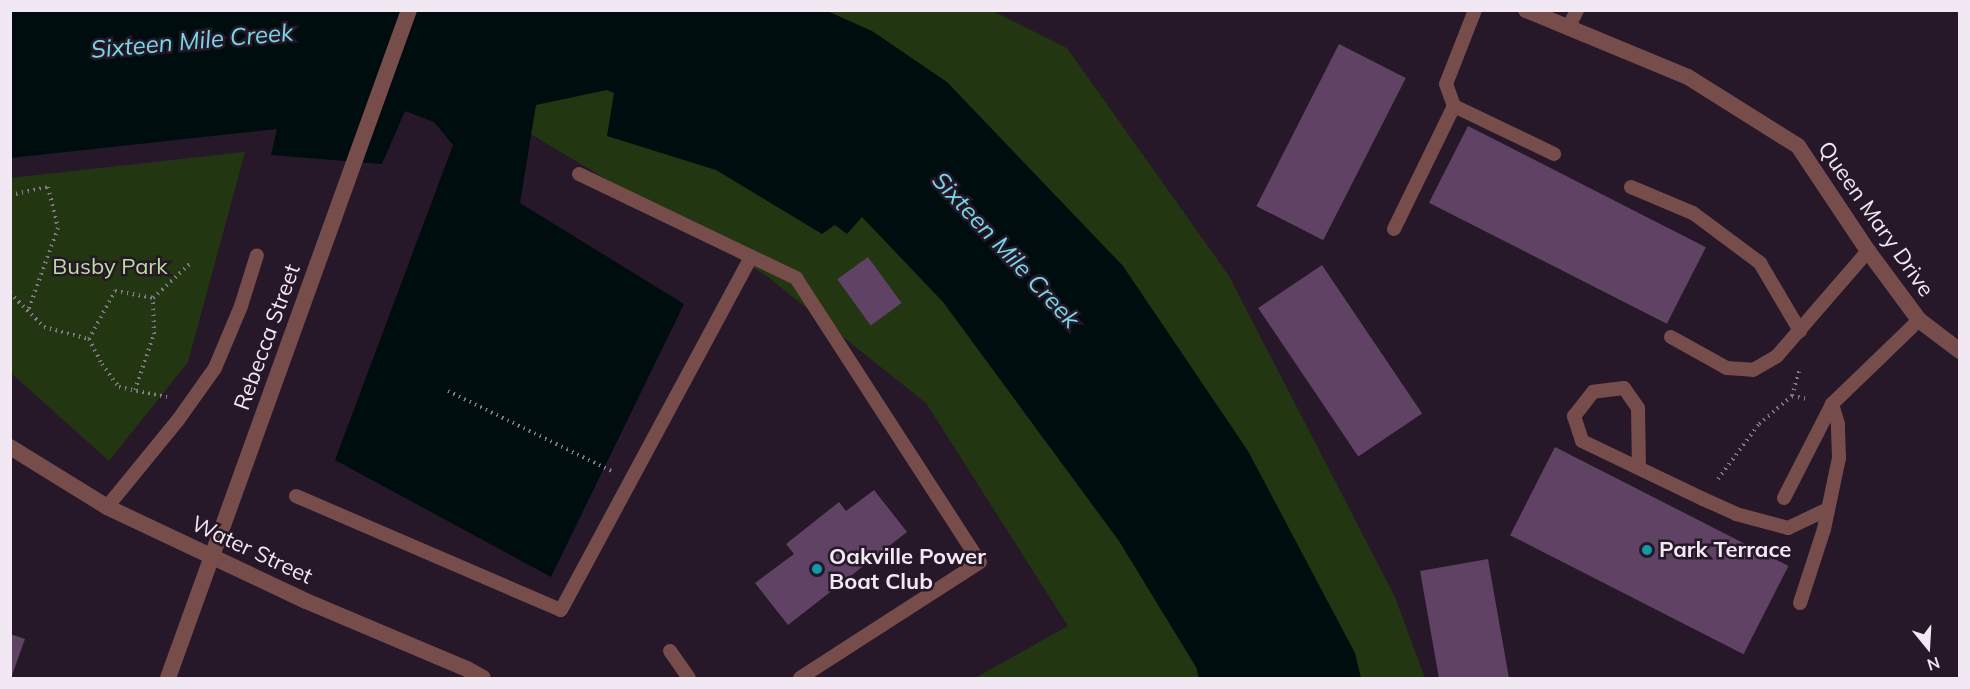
<!DOCTYPE html>
<style>
body{margin:0}
#map{position:relative;width:1970px;height:689px;overflow:hidden;background:#261828;font-family:Mulish,sans-serif}
div>[style]{position:absolute}
.green>*{inset:0;background:#233612}
.water>*{inset:0;background:#000d0f}
.building>*{inset:0;background:#604264;transform-origin:0 0}
.path>*{height:4px;margin-top:-2px;transform-origin:0;background:repeating-linear-gradient(90deg,#867a88 0 1.5px,transparent 0 6px)}
.service>*{height:14px;margin:-7px;padding:0 7px;transform-origin:7px;border-radius:7px;background:#774d4c}
.minor>*{height:16px;margin:-8px;padding:0 8px;transform-origin:8px;border-radius:8px;background:#774d4c}
.tertiary>*{height:16px;margin:-8px;padding:0 8px;transform-origin:8px;border-radius:8px;background:#774d4c}
.tertiary-bridge>*{height:16px;margin:-8px;padding:0 8px;transform-origin:8px;border-radius:8px;background:#774d4c}
.dots>*{width:16px;height:16px;translate:-50% -50%;box-sizing:border-box;border:3px solid #261828;border-radius:50%}
span{translate:-50% -50%;white-space:nowrap;text-align:center;line-height:1.15;-webkit-text-stroke:5px #261828;paint-order:stroke}
.street-label{font-size:22px;color:#f2e8f3}
.park-label{font-size:22px;color:#bbdf9e}
.poi-label{font-size:22px;color:#f2e8f3;font-weight:700}
.left{translate:0 -50%;text-align:left}
.water-label{font-size:24px;color:#76d9e8;font-style:italic}
.frame{position:absolute;inset:0;border:12px solid #f2e8f3;pointer-events:none}
.north{position:absolute;left:1898px;top:617px;width:60px;height:60px;-webkit-text-stroke:4px #261828;paint-order:stroke;rotate:162deg;font-size:16px;font-weight:700;line-height:24px;text-align:center;color:#f2e8f3}
.north::after{content:'';display:block;margin:auto;width:21px;height:27px;background:#f2e8f3;clip-path:polygon(50% 0,100% 100%,50% 72%,0 100%)}
</style>
<div id="map">
<div class="green">
<div style="clip-path:polygon(538px 11px,993px 11px,1067px 48px,1229px 276px,1395px 597px,1425px 678px,975px 678px,1068px 626px,926px 403px,764px 274px,496px 113px)"></div>
<div style="clip-path:polygon(245px 152px,188px 362px,109px 461px,11px 373px,11px 178px)"></div>
</div>
<div class="water">
<div style="clip-path:polygon(825px 10px,872px 31px,947px 82px,1123px 266px,1248px 451px,1355px 653px,1361px 678px,1199px 678px,1196px 667px,1119px 541px,943px 302px,862px 217px,847px 234px,835px 225px,822px 234px,716px 170px,607px 136px,614px 93px,607px 90px,536px 105px,520px 203px,684px 304px,551px 577px,335px 460px,453px 145px,434px 122px,405px 111px,382px 164px,271px 155px,277px 129px,11px 158px,10px 11px)"></div>
</div>
<div class="building">
<div style="left:1339px;top:44px;width:75px;height:182px;rotate:27deg"></div>
<div style="left:1468px;top:126px;width:267px;height:86px;rotate:27deg"></div>
<div style="left:868px;top:257px;width:57px;height:38px;rotate:54deg"></div>
<div style="left:1322px;top:265px;width:179px;height:77px;rotate:56deg"></div>
<div style="left:1555px;top:447px;width:262px;height:99px;rotate:27deg"></div>
<div style="clip-path:polygon(874px 490px,907px 532px,788px 625px,755px 583px,794px 554px,786px 544px,839px 502px,846px 511px)"></div>
<div style="left:1488px;top:559px;width:121px;height:69px;rotate:80deg"></div>
<div style="clip-path:polygon(10px 634px,25px 639px,11px 678px,10px 678px)"></div>
</div>
<div class="path">
<div style="left:10px;top:195px;width:39px;rotate:-12deg"></div>
<div style="left:48px;top:187px;width:42px;rotate:76.3deg"></div>
<div style="left:58px;top:228px;width:88px;rotate:109.9deg"></div>
<div style="left:10px;top:293px;width:48px;rotate:45deg"></div>
<div style="left:44px;top:327px;width:47px;rotate:14.9deg"></div>
<div style="left:89px;top:339px;width:28px;rotate:63deg"></div>
<div style="left:102px;top:364px;width:29px;rotate:54deg"></div>
<div style="left:119px;top:387px;width:49px;rotate:11.8deg"></div>
<div style="left:89px;top:339px;width:55px;rotate:-61.6deg"></div>
<div style="left:115px;top:291px;width:39px;rotate:10deg"></div>
<div style="left:153px;top:298px;width:54px;rotate:-42.8deg"></div>
<div style="left:135px;top:390px;width:59px;rotate:-71.3deg"></div>
<div style="left:154px;top:334px;width:36px;rotate:-92deg"></div>
<div style="left:448px;top:391px;width:182px;rotate:26.1deg"></div>
<div style="left:1792px;top:396px;width:29px;rotate:-74deg"></div>
<div style="left:1718px;top:479px;width:69px;rotate:-53.3deg"></div>
<div style="left:1759px;top:424px;width:43px;rotate:-40.3deg"></div>
<div style="left:1792px;top:396px;width:15px;rotate:11deg"></div>
</div>
<div class="service">
<div style="left:1568px;top:28px;width:20px;rotate:-63deg"></div>
<div style="left:1454px;top:106px;width:111px;rotate:25.6deg"></div>
<div style="left:579px;top:174px;width:241px;rotate:25.6deg"></div>
<div style="left:796px;top:278px;width:338px;rotate:57.1deg"></div>
<div style="left:980px;top:562px;width:214px;rotate:147.2deg"></div>
<div style="left:1631px;top:187px;width:67px;rotate:22.8deg"></div>
<div style="left:1693px;top:213px;width:84px;rotate:36.7deg"></div>
<div style="left:1760px;top:263px;width:79px;rotate:59.5deg"></div>
<div style="left:1394px;top:229px;width:137px;rotate:-64deg"></div>
<div style="left:1454px;top:106px;width:23px;rotate:-110deg"></div>
<div style="left:1446px;top:84px;width:79px;rotate:-68.6deg"></div>
<div style="left:1671px;top:337px;width:64px;rotate:29deg"></div>
<div style="left:1727px;top:368px;width:26px;rotate:4deg"></div>
<div style="left:1753px;top:370px;width:28px;rotate:-30deg"></div>
<div style="left:1777px;top:356px;width:139px;rotate:-49.1deg"></div>
<div style="left:1639px;top:468px;width:60px;rotate:-91deg"></div>
<div style="left:1638px;top:408px;width:24px;rotate:-125deg"></div>
<div style="left:1624px;top:388px;width:31px;rotate:173deg"></div>
<div style="left:1593px;top:392px;width:31px;rotate:128deg"></div>
<div style="left:1574px;top:416px;width:26px;rotate:72deg"></div>
<div style="left:1582px;top:441px;width:134px;rotate:25.6deg"></div>
<div style="left:1703px;top:499px;width:36px;rotate:24deg"></div>
<div style="left:1736px;top:514px;width:54px;rotate:15.1deg"></div>
<div style="left:1788px;top:528px;width:44px;rotate:-25.4deg"></div>
<div style="left:296px;top:496px;width:288px;rotate:23.3deg"></div>
<div style="left:561px;top:610px;width:401px;rotate:-61.7deg"></div>
<div style="left:1784px;top:498px;width:106px;rotate:-62.9deg"></div>
<div style="left:1832px;top:404px;width:121px;rotate:-44deg"></div>
<div style="left:107px;top:507px;width:112px;rotate:-50.8deg"></div>
<div style="left:178px;top:420px;width:64px;rotate:-54.6deg"></div>
<div style="left:215px;top:368px;width:67px;rotate:-67.2deg"></div>
<div style="left:241px;top:306px;width:53px;rotate:-72.6deg"></div>
<div style="left:1800px;top:603px;width:78px;rotate:-72deg"></div>
<div style="left:1824px;top:529px;width:73px;rotate:-78.1deg"></div>
<div style="left:1839px;top:458px;width:34px;rotate:-92deg"></div>
<div style="left:1838px;top:424px;width:21px;rotate:-107deg"></div>
<div style="left:670px;top:651px;width:33px;rotate:55deg"></div>
</div>
<div class="minor">
<div style="left:1526px;top:10px;width:175px;rotate:22.5deg"></div>
<div style="left:1688px;top:77px;width:130px;rotate:32.1deg"></div>
<div style="left:1798px;top:146px;width:126px;rotate:56.3deg"></div>
<div style="left:1868px;top:251px;width:86px;rotate:53.5deg"></div>
<div style="left:1919px;top:320px;width:51px;rotate:37.1deg"></div>
</div>
<div class="tertiary">
<div style="left:10px;top:447px;width:114px;rotate:31.7deg"></div>
<div style="left:107px;top:507px;width:220px;rotate:25.3deg"></div>
<div style="left:306px;top:601px;width:175px;rotate:22.9deg"></div>
<div style="left:467px;top:669px;width:18px;rotate:29deg"></div>
</div>
<div class="tertiary-bridge">
<div style="left:168px;top:678px;width:710px;rotate:-70.16deg"></div>
</div>
<div class="dots">
<div style="left:1647px;top:550px;background:#0f9aa8"></div>
<div style="left:817px;top:569px;background:#0f9aa8"></div>
</div>
<div class="street-label">
<span style="left:1876px;top:219px;rotate:55deg">Queen Mary Drive</span>
<span style="left:267px;top:337px;rotate:-70deg">Rebecca Street</span>
<span style="left:252px;top:550px;rotate:25deg">Water Street</span>
</div>
<div class="park-label">
<span style="left:110px;top:267px">Busby Park</span>
</div>
<div class="poi-label">
<span class="left" style="left:1659px;top:550px">Park Terrace</span>
<span class="left" style="left:829px;top:569px">Oakville Power<br>Boat Club</span>
</div>
<div class="water-label">
<span style="left:192px;top:41px;rotate:-5deg">Sixteen Mile Creek</span>
<span style="left:1006px;top:250px;rotate:47deg">Sixteen Mile Creek</span>
</div>
<div class="frame"></div>
<div class="north">N</div>
</div>
